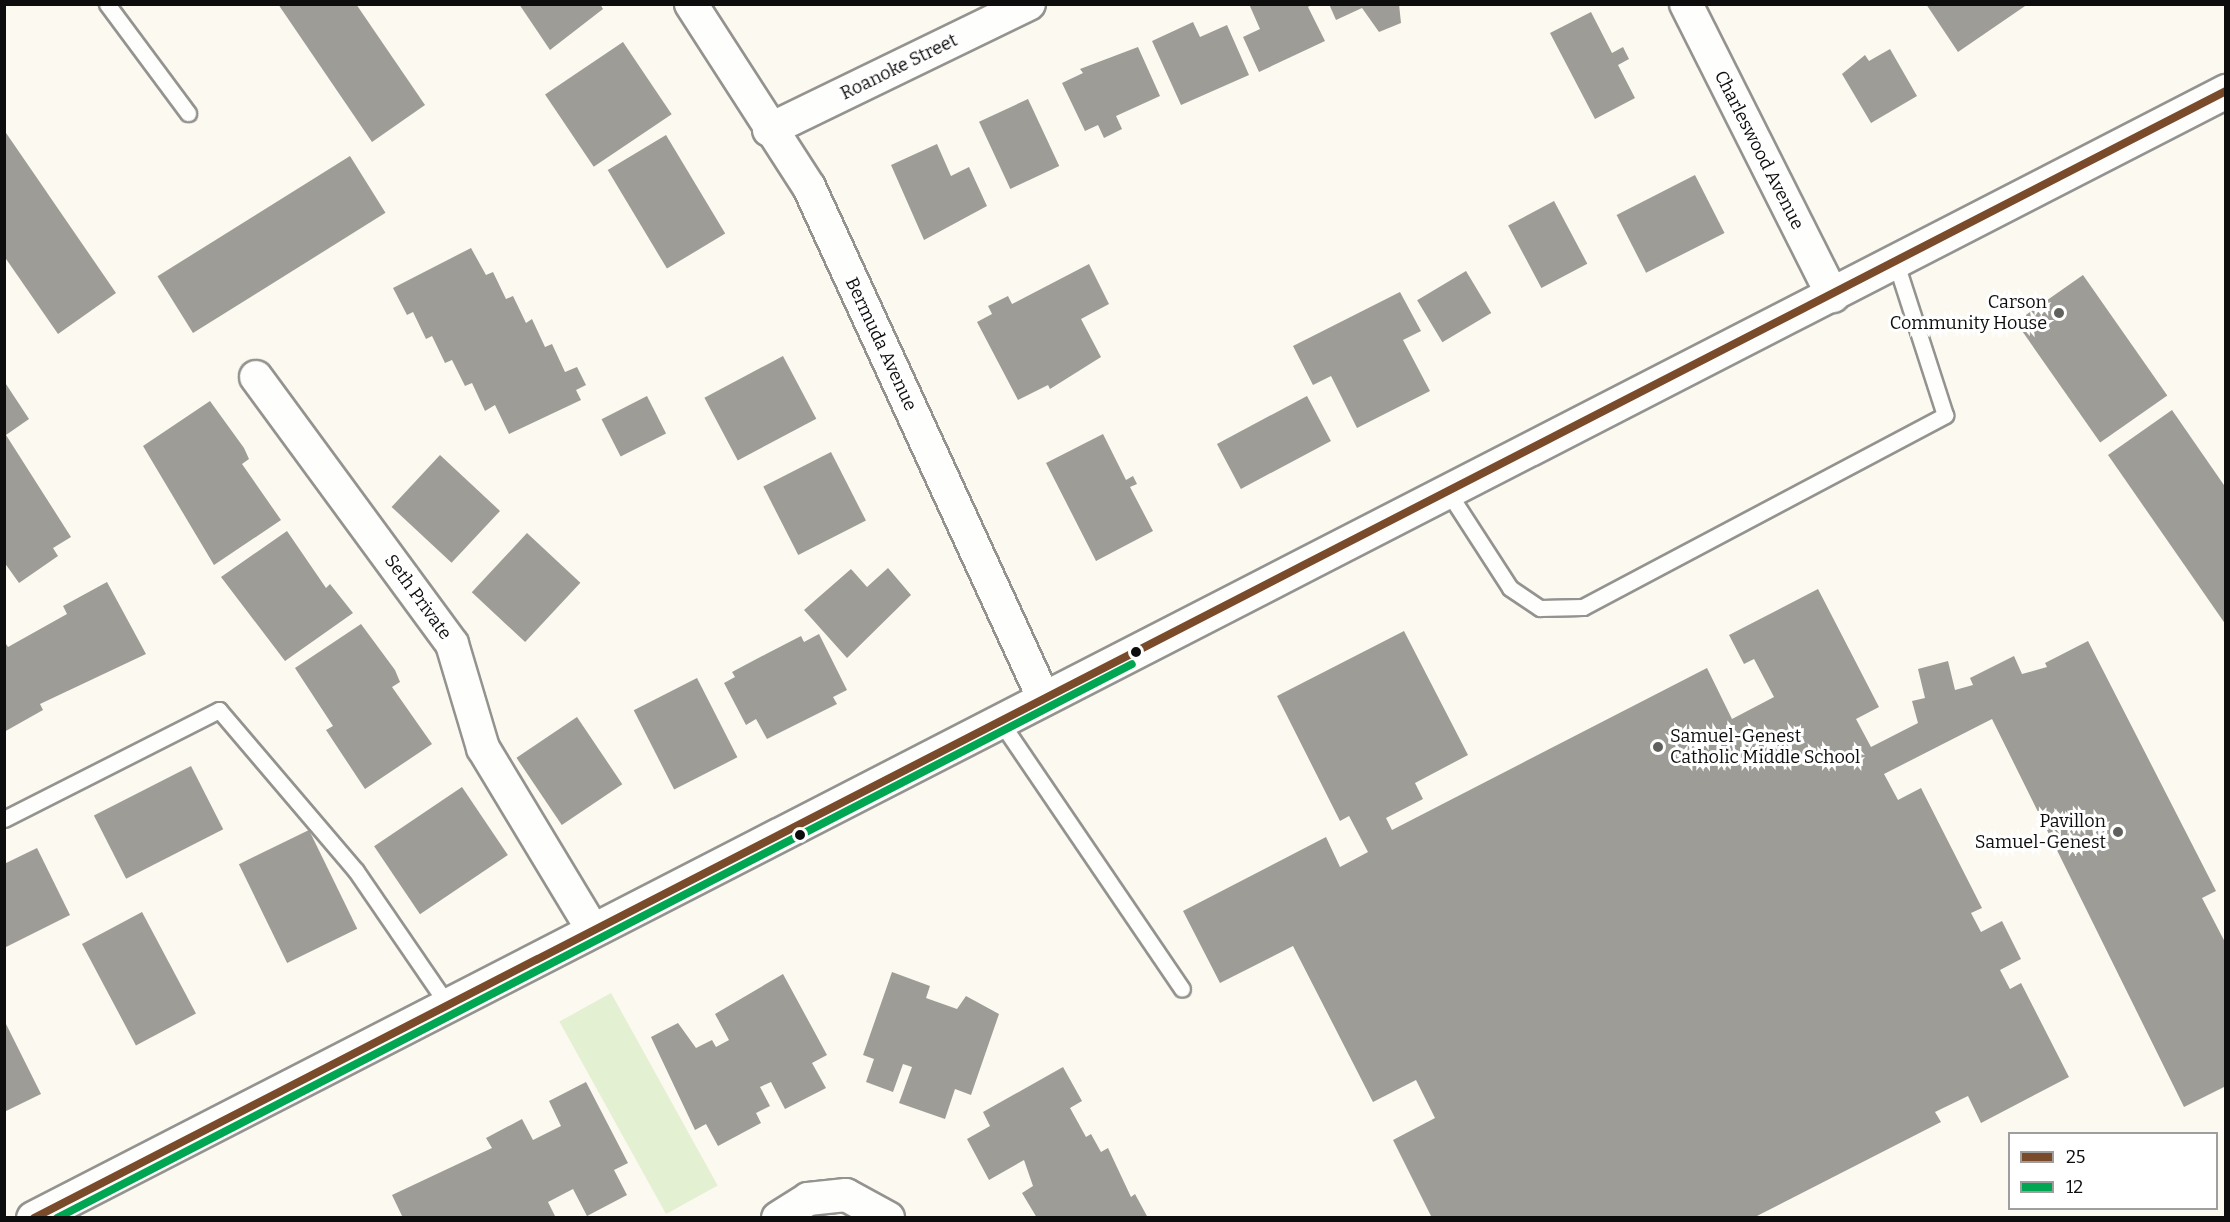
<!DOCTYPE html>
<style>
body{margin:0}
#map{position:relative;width:2230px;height:1222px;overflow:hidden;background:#fbf9f0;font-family:Bitter,serif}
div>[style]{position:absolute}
.green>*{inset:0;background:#e3f0d1;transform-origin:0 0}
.building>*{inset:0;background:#9e9c96;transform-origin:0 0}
.roads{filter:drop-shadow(2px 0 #94938f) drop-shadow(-2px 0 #94938f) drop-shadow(0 2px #94938f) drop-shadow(0 -2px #94938f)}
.service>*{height:15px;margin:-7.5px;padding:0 7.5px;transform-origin:7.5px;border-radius:7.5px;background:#fefefd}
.minor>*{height:32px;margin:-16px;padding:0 16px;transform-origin:16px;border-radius:16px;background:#fefefd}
.tertiary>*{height:33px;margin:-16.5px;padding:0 16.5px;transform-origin:16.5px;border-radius:16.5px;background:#fefefd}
.bus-1>*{height:8px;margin:-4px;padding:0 4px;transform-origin:4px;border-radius:4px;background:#7a4b2a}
.bus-2>*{height:8px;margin:-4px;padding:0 4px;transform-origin:4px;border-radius:4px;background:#00a651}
.dots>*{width:16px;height:16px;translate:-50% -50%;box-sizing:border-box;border:3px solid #fff;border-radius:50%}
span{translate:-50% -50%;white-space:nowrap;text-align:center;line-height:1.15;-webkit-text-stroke:6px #fff;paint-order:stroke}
.street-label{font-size:18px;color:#0d0d0d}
.poi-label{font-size:18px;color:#0d0d0d}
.right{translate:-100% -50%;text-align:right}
.left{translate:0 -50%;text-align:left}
.frame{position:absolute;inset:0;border:6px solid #0d0d0d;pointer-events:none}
.legend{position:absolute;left:2008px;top:1132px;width:210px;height:78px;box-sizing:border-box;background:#fff;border:2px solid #9e9e9e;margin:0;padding:8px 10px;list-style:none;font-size:18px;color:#0d0d0d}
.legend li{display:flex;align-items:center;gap:12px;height:30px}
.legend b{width:30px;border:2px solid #9e9e9e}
</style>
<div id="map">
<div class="green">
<div style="left:611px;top:993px;width:220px;height:59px;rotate:61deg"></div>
</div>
<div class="building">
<div style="clip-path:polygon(278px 4px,356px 4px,425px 105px,372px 142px)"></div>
<div style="clip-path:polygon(519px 4px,600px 4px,603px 9px,550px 50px)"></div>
<div style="clip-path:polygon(1249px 4px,1313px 4px,1308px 7px,1325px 41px,1259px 72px,1243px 37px,1260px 29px)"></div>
<div style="clip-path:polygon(1329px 4px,1399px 4px,1401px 23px,1379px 32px,1362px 8px,1336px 20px)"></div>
<div style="clip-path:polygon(1926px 4px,2028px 4px,1958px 52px)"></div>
<div style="clip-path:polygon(1591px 12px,1612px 53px,1623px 47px,1629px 59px,1618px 65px,1635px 98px,1595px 119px,1550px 33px)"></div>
<div style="clip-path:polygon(1193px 22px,1200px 37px,1227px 25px,1249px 75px,1181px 105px,1152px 41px)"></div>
<div style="left:623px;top:42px;width:87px;height:94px;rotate:56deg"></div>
<div style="clip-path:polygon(1138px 47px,1160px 96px,1116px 116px,1122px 129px,1104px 138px,1098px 125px,1085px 131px,1062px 83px,1083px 73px,1080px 69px)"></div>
<div style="clip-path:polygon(1890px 49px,1917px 96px,1871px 123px,1842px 74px,1865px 55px,1869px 61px)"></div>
<div style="left:1028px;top:99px;width:74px;height:54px;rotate:65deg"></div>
<div style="clip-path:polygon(4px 130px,116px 293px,58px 334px,4px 256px)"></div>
<div style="left:666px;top:135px;width:115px;height:68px;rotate:59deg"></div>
<div style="clip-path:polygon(937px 144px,951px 176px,969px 167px,987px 206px,924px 240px,891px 165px)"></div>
<div style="left:350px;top:156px;width:67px;height:227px;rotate:58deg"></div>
<div style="left:1695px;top:175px;width:65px;height:88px;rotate:63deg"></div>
<div style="left:1554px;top:201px;width:71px;height:52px;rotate:62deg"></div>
<div style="clip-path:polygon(471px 248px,486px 275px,493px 272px,506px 299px,513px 296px,526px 323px,532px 319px,545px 347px,552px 344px,565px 372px,577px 367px,586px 385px,576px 390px,581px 400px,509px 434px,495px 405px,485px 411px,472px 383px,465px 386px,452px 360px,445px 363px,432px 336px,426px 339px,413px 312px,407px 315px,393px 288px)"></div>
<div style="clip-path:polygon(1089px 264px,1109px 304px,1081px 319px,1101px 357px,1050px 389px,1048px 385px,1018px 400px,977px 322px,992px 314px,988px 306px,1008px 296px,1012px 304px)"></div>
<div style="left:1466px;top:271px;width:49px;height:57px;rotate:59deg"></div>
<div style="left:2083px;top:275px;width:147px;height:82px;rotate:55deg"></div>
<div style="clip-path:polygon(1400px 292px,1421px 331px,1403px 340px,1430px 391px,1357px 428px,1331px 376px,1313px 385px,1293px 346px)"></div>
<div style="left:783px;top:356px;width:71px;height:89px;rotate:62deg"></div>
<div style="clip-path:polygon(4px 381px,29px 419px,6px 435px,71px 537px,53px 548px,58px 556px,19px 583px,4px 562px)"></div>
<div style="left:647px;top:396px;width:42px;height:51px;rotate:63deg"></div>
<div style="left:1307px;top:396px;width:51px;height:102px;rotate:62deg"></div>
<div style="clip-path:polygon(210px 401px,244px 448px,249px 459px,242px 464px,281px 520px,214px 565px,143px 446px)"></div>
<div style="clip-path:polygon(2172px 410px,2226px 488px,2226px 625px,2108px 455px)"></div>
<div style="clip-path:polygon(1103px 434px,1126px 480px,1133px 476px,1137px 484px,1130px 487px,1153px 531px,1096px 561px,1046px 463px)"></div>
<div style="left:831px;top:452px;width:77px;height:76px;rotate:63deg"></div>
<div style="left:440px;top:455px;width:82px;height:71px;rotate:43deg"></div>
<div style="clip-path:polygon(287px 531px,326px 588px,330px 584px,353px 613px,285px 661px,221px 577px)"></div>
<div style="left:527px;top:533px;width:73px;height:81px;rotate:43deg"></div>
<div style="clip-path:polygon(888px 568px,911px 595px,847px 658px,804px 610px,851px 569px,867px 587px)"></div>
<div style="clip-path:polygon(107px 582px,146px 654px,40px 704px,43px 710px,4px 732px,4px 641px,8px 647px,67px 614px,63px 606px)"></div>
<div style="clip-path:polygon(1818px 589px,1879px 707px,1856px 719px,1871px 747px,1918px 723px,1912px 701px,1925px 698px,1918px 669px,1948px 661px,1955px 690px,1973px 685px,1970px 678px,2014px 656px,2022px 674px,2047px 667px,2045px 663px,2088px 641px,2216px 891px,2202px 898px,2226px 944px,2226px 1086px,2184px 1107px,1992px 719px,1884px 774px,1898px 800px,1921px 788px,1982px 908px,1971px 913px,1981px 932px,2002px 921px,2021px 959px,2000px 970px,2010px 989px,2021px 983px,2069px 1077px,1981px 1123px,1968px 1096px,1935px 1112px,1941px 1122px,1753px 1218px,1432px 1218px,1393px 1140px,1435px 1118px,1416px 1080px,1373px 1102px,1293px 946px,1220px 983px,1183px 911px,1326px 837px,1340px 867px,1368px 852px,1349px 816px,1340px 821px,1277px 696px,1404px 631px,1468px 755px,1415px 783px,1423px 799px,1386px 818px,1392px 830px,1707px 668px,1732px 719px,1774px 697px,1754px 659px,1744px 664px,1729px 635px)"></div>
<div style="clip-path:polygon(361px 624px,395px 670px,400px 682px,392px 687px,432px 744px,365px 789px,326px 730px,333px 726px,295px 668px)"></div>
<div style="clip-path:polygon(819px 634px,847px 690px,833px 697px,837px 704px,767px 739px,756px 719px,746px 725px,724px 683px,735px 677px,732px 672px,768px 653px,801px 636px,804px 642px)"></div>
<div style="left:697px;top:678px;width:89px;height:71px;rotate:63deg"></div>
<div style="left:577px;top:717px;width:81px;height:73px;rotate:56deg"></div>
<div style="left:191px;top:766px;width:71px;height:109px;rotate:63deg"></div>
<div style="left:462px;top:787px;width:82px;height:106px;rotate:56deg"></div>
<div style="left:309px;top:830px;width:110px;height:78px;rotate:64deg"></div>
<div style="clip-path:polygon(37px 848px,70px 915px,4px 948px,4px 864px)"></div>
<div style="left:142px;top:912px;width:115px;height:68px;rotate:62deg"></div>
<div style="clip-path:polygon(892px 972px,930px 986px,926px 998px,957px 1009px,966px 996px,999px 1014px,971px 1095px,955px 1089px,945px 1119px,899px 1103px,912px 1067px,903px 1064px,893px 1092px,866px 1082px,874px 1059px,863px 1055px)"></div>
<div style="clip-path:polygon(783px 974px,827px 1055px,812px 1063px,826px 1088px,785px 1109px,771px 1082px,760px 1087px,770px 1106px,756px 1113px,761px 1123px,718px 1146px,706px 1124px,695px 1130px,651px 1037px,678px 1023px,696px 1048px,712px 1040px,716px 1047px,729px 1040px,715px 1014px)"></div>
<div style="clip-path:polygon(4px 1020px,41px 1094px,4px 1112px)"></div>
<div style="clip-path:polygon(1063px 1067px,1082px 1101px,1070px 1108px,1086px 1137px,1091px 1134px,1101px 1152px,1108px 1148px,1131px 1197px,1135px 1194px,1148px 1218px,1037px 1218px,1022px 1193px,1033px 1186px,1024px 1160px,989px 1180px,967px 1139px,990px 1126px,983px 1112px)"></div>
<div style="clip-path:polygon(586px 1082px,628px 1163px,614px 1170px,627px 1195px,587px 1216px,573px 1189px,548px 1202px,556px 1218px,403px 1218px,392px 1195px,492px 1148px,486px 1138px,522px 1119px,533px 1140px,561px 1126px,549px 1101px)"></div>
</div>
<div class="roads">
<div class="service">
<div style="left:107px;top:4px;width:136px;rotate:53.4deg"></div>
<div style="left:1448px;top:492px;width:114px;rotate:57.1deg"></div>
<div style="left:1510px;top:588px;width:36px;rotate:34deg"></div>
<div style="left:1540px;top:608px;width:43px;rotate:-1.3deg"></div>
<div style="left:1583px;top:607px;width:410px;rotate:-27.9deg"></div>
<div style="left:1945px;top:415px;width:160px;rotate:-107.9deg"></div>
<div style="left:1002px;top:724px;width:320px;rotate:55.8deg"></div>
<div style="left:4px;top:819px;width:241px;rotate:-26.9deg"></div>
<div style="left:219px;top:710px;width:211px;rotate:49.6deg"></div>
<div style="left:356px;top:871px;width:161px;rotate:55.6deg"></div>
</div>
<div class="minor">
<div style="left:691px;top:4px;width:218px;rotate:57.2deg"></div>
<div style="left:809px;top:187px;width:561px;rotate:65.35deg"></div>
<div style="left:1686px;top:4px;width:327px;rotate:63.3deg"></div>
<div style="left:769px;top:130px;width:289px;rotate:-25.9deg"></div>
<div style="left:256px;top:377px;width:331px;rotate:53.7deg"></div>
<div style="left:452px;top:644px;width:109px;rotate:73.4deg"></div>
<div style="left:483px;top:748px;width:213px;rotate:58.9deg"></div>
<div style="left:778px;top:1218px;width:36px;rotate:-32deg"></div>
<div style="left:808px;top:1199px;width:38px;rotate:-6deg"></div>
<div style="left:846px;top:1195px;width:48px;rotate:28.7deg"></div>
</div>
<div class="tertiary">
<div style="left:33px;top:1218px;width:2466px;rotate:-27.2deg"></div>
</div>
</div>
<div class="bus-1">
<div style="left:34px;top:1218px;width:2465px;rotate:-27.21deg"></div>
</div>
<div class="bus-2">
<div style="left:57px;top:1218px;width:1209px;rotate:-27.26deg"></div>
</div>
<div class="dots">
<div style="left:2059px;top:313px;background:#60605c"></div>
<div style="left:1136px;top:652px;background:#0d0d0d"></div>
<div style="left:1658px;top:747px;background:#60605c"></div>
<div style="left:2118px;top:832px;background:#60605c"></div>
<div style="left:800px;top:835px;background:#0d0d0d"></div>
</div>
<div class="street-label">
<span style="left:899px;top:67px;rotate:-26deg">Roanoke Street</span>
<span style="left:1759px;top:150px;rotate:63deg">Charleswood Avenue</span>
<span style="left:881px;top:344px;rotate:65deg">Bermuda Avenue</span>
<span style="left:418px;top:597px;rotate:54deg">Seth Private</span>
</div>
<div class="poi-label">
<span class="right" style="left:2047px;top:313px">Carson<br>Community House</span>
<span class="left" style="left:1670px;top:747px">Samuel-Genest<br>Catholic Middle School</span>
<span class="right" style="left:2106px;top:832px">Pavillon<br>Samuel-Genest</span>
</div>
<div class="frame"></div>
<ul class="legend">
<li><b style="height:8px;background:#7a4b2a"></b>25</li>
<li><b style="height:8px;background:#00a651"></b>12</li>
</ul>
</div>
